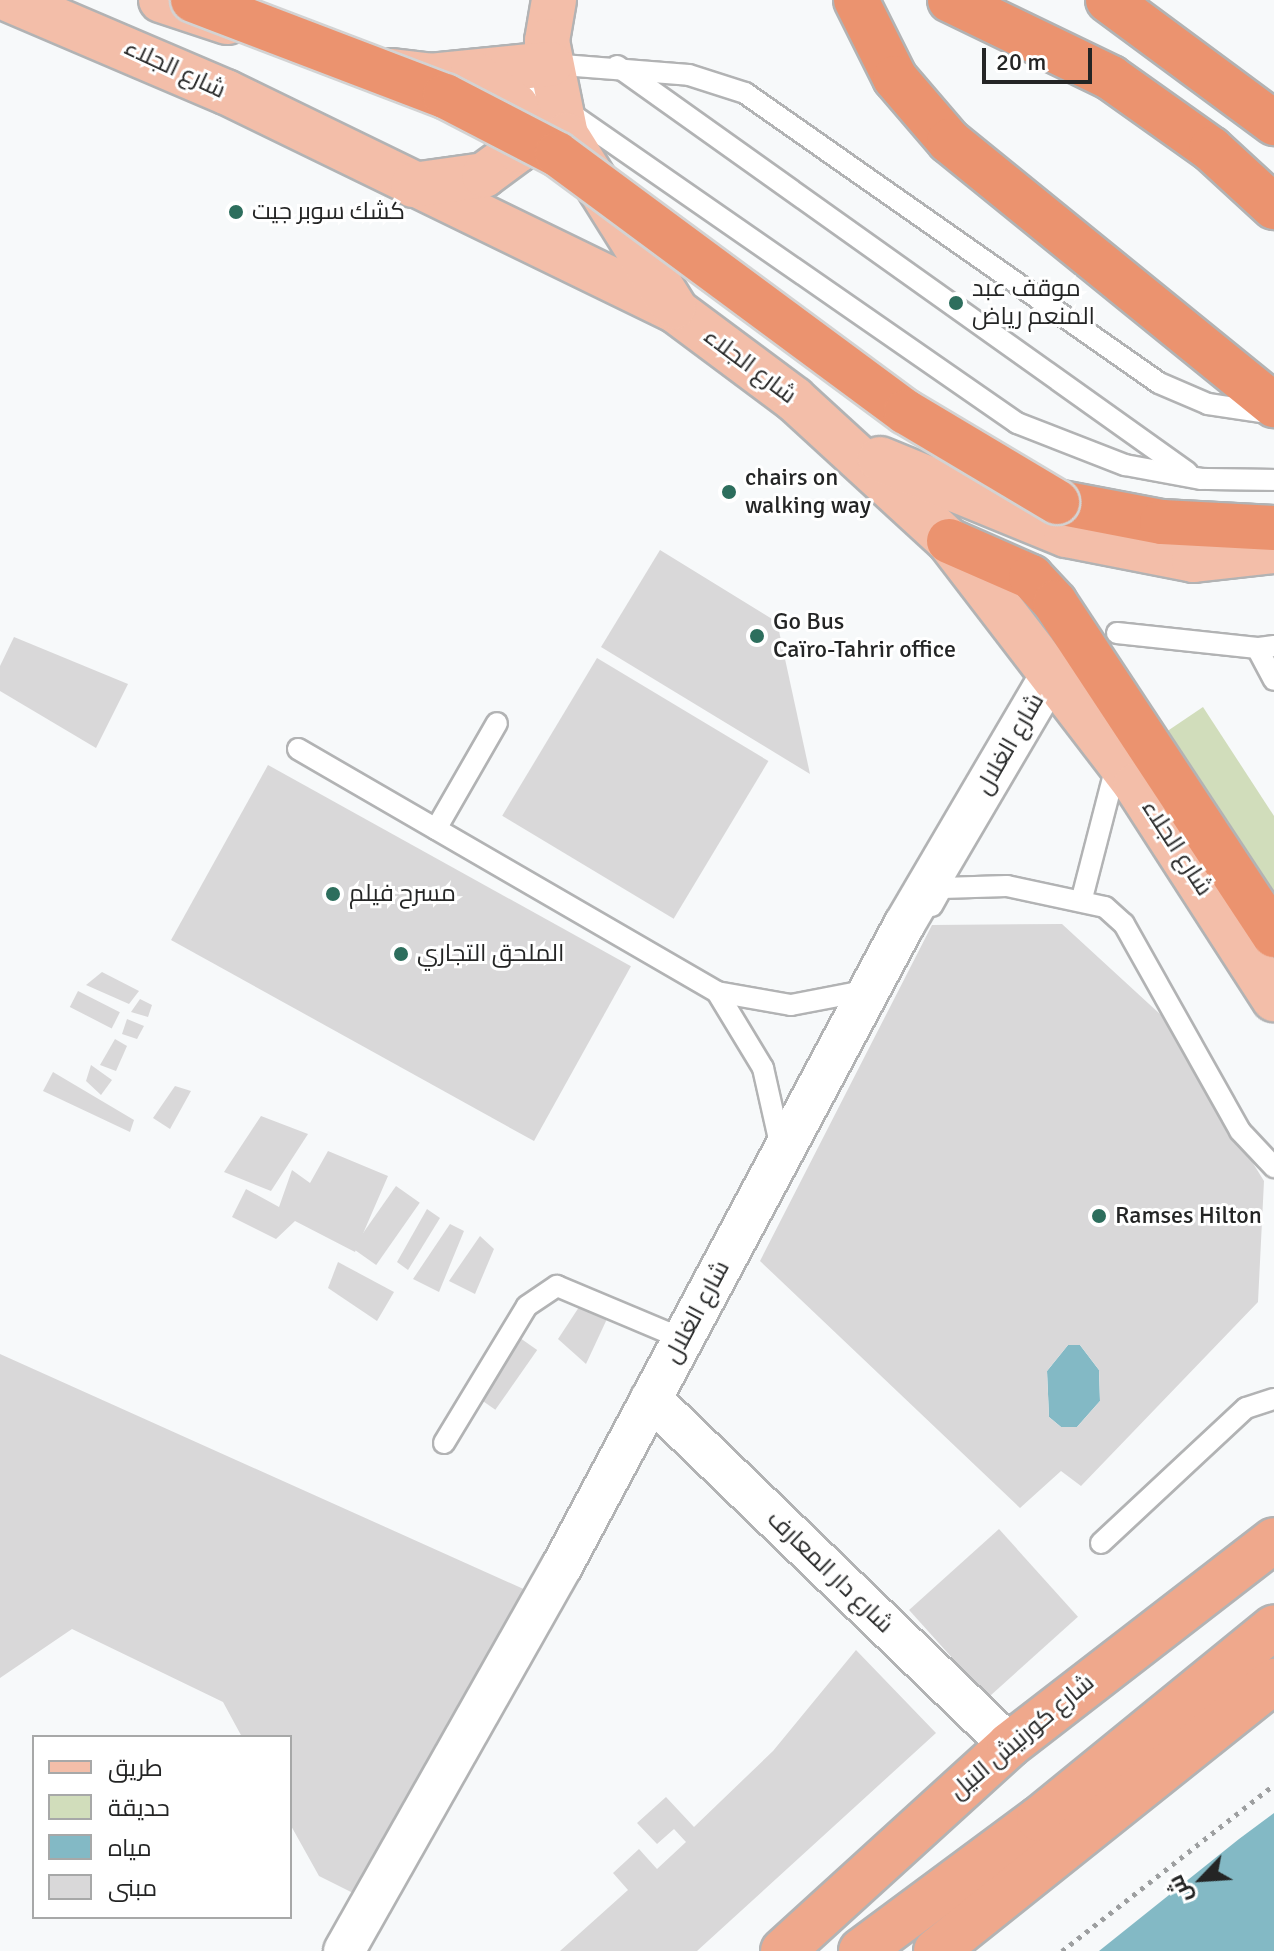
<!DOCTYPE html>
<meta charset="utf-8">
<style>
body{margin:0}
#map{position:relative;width:1274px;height:1951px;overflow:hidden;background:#f7f9fa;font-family:Signika,Cairo,sans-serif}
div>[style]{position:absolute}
.green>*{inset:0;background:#d1ddbb}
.water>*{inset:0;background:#83b9c5}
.building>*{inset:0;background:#d9d8d9;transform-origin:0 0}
.path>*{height:5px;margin-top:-2.5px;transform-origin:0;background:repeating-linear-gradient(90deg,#9d9fa0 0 4px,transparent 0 10px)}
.roads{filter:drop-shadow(2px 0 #b2b3b4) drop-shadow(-2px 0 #b2b3b4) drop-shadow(0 2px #b2b3b4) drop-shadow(0 -2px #b2b3b4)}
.service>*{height:20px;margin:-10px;padding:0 10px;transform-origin:10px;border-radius:10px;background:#fff}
.minor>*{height:40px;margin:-20px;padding:0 20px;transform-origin:20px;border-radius:20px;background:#fff}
.primary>*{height:44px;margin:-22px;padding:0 22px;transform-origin:22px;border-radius:22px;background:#f3bea9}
.trunk>*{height:44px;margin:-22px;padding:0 22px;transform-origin:22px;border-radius:22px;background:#efa88c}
.motorway>*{height:44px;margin:-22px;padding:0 22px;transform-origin:22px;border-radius:22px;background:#eb936f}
.bridges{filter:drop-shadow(2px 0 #d3d3d3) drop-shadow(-2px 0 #d3d3d3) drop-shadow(0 2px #d3d3d3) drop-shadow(0 -2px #d3d3d3)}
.motorway-bridge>*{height:44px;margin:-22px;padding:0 22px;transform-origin:22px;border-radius:22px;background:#eb936f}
.dots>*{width:22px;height:22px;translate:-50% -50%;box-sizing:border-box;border:4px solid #fff;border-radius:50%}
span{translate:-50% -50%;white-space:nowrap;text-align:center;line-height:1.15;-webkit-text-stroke:6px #fff;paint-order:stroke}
.street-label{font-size:24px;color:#242525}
.poi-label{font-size:24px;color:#242525}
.left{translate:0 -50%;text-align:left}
.legend{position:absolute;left:32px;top:1735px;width:260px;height:184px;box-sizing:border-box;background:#fff;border:2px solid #a7a8a8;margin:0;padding:10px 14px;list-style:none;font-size:24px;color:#242525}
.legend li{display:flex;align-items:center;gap:16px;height:40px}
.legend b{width:40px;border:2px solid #a7a8a8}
.north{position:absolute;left:1162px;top:1839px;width:80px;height:80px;-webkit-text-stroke:6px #fff;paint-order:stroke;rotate:245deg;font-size:22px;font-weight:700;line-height:32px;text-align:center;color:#242525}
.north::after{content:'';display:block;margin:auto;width:28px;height:36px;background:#242525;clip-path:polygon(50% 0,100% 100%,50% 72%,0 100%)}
.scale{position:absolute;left:982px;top:48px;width:110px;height:36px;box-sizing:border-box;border:4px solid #242525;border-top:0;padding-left:10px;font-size:24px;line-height:28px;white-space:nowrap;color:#242525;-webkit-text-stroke:6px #fff;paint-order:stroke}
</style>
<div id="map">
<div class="green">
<div style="clip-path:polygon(1203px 707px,1274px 816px,1274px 904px,1163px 734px)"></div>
</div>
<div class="water">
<div style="clip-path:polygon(1068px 1345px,1080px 1345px,1099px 1370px,1100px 1401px,1077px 1427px,1061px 1427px,1049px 1417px,1047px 1371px)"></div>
<div style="clip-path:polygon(1274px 1813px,1274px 1951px,1099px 1951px,1239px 1839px)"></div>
</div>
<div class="building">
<div style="clip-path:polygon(660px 550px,777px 622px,810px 774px,601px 647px)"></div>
<div style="clip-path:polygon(14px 637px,128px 684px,96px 748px,0 691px,0 666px)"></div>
<div style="left:597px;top:658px;width:200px;height:184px;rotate:31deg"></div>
<div style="left:268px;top:765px;width:415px;height:200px;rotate:29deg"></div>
<div style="clip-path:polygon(evenodd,1062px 924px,1161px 1015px,1264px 1181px,1258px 1302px,1081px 1486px,1061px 1471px,1020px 1508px,760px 1261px,932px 925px,1062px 924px,1068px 1345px,1080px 1345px,1099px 1370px,1100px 1401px,1077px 1427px,1061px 1427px,1049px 1417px,1047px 1371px,1068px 1345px)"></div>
<div style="clip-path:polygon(102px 972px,139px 991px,129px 1004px,86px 985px)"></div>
<div style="left:78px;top:991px;width:47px;height:18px;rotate:27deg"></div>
<div style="clip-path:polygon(140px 999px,152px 1005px,148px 1017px,131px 1012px)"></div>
<div style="clip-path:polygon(127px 1019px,144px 1026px,137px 1039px,122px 1034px)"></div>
<div style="clip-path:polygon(115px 1039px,127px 1046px,116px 1071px,100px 1065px)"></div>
<div style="clip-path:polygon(91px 1065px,112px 1080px,101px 1095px,86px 1081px)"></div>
<div style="clip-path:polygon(53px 1072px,134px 1120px,130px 1132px,43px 1091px)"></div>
<div style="clip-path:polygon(175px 1086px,191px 1091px,170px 1129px,153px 1118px)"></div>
<div style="clip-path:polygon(261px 1116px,308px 1134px,271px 1191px,224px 1172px)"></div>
<div style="clip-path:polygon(328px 1151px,388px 1176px,355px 1252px,295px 1221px,276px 1239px,232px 1217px,246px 1189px,279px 1207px,292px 1170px,310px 1183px)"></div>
<div style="left:396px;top:1186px;width:29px;height:76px;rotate:35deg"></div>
<div style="clip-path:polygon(427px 1209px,440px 1218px,408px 1270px,397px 1262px)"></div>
<div style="clip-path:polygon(450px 1224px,464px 1231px,439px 1292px,413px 1279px)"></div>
<div style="clip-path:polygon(480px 1236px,494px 1249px,475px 1294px,449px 1281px)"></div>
<div style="clip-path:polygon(338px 1262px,394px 1292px,377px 1321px,328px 1288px)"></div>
<div style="clip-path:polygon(585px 1298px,613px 1306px,586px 1364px,558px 1339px)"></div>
<div style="left:520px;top:1338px;width:21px;height:73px;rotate:35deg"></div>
<div style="clip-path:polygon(0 1354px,528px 1591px,365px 1899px,319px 1876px,290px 1824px,290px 1737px,242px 1737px,223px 1702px,72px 1629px,0 1678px)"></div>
<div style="left:999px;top:1529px;width:118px;height:121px;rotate:48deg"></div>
<div style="clip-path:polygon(856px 1650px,936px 1733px,697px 1951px,560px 1951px,628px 1890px,613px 1873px,639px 1849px,657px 1869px,686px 1842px,674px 1829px,657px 1844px,637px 1823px,666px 1797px,694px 1827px,773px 1751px)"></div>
</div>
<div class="path">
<div style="left:1062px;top:1951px;width:269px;rotate:-38.1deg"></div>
</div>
<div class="roads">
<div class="service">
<div style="left:550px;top:64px;width:139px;rotate:4.5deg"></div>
<div style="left:689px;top:75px;width:59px;rotate:17.8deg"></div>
<div style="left:745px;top:93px;width:505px;rotate:35.01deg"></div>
<div style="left:1159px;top:383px;width:53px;rotate:23.2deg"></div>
<div style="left:1208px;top:404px;width:66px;rotate:8.7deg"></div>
<div style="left:617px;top:66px;width:700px;rotate:35.46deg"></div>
<div style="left:505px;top:80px;width:57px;rotate:24.8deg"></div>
<div style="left:557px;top:104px;width:560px;rotate:34.74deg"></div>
<div style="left:1017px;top:423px;width:116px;rotate:21.3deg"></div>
<div style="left:1125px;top:465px;width:77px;rotate:10.4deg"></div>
<div style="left:1201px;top:479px;width:73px;rotate:0.8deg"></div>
<div style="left:1117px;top:633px;width:141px;rotate:6.1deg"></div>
<div style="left:1274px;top:646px;width:17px;rotate:173deg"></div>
<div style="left:1257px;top:648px;width:36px;rotate:62deg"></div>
<div style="left:298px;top:749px;width:484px;rotate:30.1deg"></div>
<div style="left:717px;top:992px;width:75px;rotate:10deg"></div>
<div style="left:791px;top:1005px;width:79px;rotate:-10.9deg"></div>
<div style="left:436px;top:829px;width:122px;rotate:-60.1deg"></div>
<div style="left:1082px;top:898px;width:139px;rotate:-75.5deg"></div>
<div style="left:932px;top:906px;width:21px;rotate:-61deg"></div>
<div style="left:942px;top:888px;width:65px;rotate:-1.8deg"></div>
<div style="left:1007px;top:886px;width:100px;rotate:12.1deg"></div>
<div style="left:1105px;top:907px;width:25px;rotate:42deg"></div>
<div style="left:1124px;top:924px;width:237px;rotate:60.7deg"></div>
<div style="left:1240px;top:1131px;width:50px;rotate:46.6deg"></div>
<div style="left:717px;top:992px;width:89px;rotate:58.8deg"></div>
<div style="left:763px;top:1068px;width:82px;rotate:77.3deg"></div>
<div style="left:444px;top:1443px;width:160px;rotate:-58.8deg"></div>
<div style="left:527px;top:1306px;width:36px;rotate:-34deg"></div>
<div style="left:557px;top:1286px;width:137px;rotate:22.8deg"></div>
<div style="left:1101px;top:1543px;width:198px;rotate:-43deg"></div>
<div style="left:1246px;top:1408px;width:29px;rotate:-18deg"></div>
</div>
<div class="minor">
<div style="left:651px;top:1399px;width:498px;rotate:44deg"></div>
<div style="left:344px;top:1951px;width:442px;rotate:-60.5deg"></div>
<div style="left:562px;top:1566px;width:727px;rotate:-61.92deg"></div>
<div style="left:904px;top:925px;width:291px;rotate:-59.6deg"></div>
</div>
<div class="primary">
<div style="left:10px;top:0;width:235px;rotate:23.1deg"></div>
<div style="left:226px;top:92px;width:500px;rotate:25.95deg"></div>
<div style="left:676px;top:311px;width:147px;rotate:36.7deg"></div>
<div style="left:794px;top:399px;width:210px;rotate:42.5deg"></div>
<div style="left:949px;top:541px;width:307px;rotate:52.5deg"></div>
<div style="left:1136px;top:785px;width:255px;rotate:57.2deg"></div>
<div style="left:161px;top:0;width:70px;rotate:18.4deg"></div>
<div style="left:554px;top:0;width:42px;rotate:99.7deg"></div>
<div style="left:547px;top:41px;width:96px;rotate:78.6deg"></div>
<div style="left:566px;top:135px;width:203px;rotate:57.9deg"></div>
<div style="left:392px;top:71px;width:38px;rotate:7deg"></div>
<div style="left:430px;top:76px;width:121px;rotate:-5.7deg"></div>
<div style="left:413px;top:185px;width:72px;rotate:-8deg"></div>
<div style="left:484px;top:175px;width:42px;rotate:-36.3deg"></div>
<div style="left:518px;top:150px;width:19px;rotate:-65deg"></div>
<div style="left:526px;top:133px;width:29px;rotate:-110deg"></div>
<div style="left:516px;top:106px;width:54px;rotate:-142.5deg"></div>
<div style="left:880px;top:459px;width:201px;rotate:22.2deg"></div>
<div style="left:1066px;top:535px;width:130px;rotate:11.1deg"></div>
<div style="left:1194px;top:560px;width:81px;rotate:-6.4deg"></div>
</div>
<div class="trunk">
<div style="left:783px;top:1951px;width:306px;rotate:-42.3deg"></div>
<div style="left:1009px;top:1745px;width:335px;rotate:-37.7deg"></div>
<div style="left:861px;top:1951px;width:222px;rotate:-36.6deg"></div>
<div style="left:1039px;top:1819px;width:303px;rotate:-39.2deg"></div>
<div style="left:936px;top:1951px;width:433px;rotate:-38.6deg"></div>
</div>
<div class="motorway">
<div style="left:856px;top:0;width:87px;rotate:63.4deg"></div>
<div style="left:895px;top:78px;width:83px;rotate:49.4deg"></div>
<div style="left:949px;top:141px;width:419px;rotate:39.1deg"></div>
<div style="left:950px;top:0;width:179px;rotate:25.8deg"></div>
<div style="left:1111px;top:78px;width:123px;rotate:35.4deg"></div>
<div style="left:1211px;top:149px;width:86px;rotate:42.6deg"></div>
<div style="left:1108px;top:0;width:207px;rotate:36.5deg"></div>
<div style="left:1057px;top:502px;width:107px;rotate:10.8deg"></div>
<div style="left:1162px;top:522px;width:112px;rotate:3.1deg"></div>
<div style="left:949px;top:541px;width:90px;rotate:23.7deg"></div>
<div style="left:1031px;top:577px;width:35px;rotate:47deg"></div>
<div style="left:1055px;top:603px;width:398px;rotate:56.6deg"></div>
</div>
</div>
<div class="bridges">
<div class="motorway-bridge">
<div style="left:193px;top:0;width:270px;rotate:20.9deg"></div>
<div style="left:445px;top:96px;width:126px;rotate:27.4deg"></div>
<div style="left:557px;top:154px;width:434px;rotate:36.5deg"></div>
<div style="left:906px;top:412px;width:176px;rotate:30.8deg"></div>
</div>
</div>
<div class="dots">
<div style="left:236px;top:212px;background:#2d6e5d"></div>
<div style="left:956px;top:303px;background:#2d6e5d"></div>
<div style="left:729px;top:492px;background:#2d6e5d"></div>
<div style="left:757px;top:636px;background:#2d6e5d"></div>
<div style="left:333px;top:894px;background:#2d6e5d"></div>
<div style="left:401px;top:954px;background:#2d6e5d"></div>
<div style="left:1099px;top:1216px;background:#2d6e5d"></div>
</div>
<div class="street-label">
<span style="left:175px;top:69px;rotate:25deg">شارع الجلاء</span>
<span style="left:750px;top:366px;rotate:37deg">شارع الجلاء</span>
<span style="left:1010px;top:744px;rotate:-60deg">شارع الغلال</span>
<span style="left:1177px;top:848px;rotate:57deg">شارع الجلاء</span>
<span style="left:697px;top:1312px;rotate:-62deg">شارع الغلال</span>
<span style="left:830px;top:1572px;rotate:44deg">شارع دار المعارف</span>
<span style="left:1022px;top:1737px;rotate:-40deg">شارع كورنيش النيل</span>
</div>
<div class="poi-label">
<span class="left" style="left:252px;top:212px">كشك سوبر جيت</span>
<span class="left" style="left:972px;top:303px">موقف عبد<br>المنعم رياض</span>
<span class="left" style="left:745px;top:492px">chairs on<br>walking way</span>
<span class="left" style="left:773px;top:636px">Go Bus<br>Caïro-Tahrir office</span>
<span class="left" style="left:349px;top:894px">مسرح فيلم</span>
<span class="left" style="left:417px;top:954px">الملحق التجاري</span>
<span class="left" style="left:1115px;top:1216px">Ramses Hilton</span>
</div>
<ul class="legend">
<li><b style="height:10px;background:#f3bea9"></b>طريق</li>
<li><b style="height:22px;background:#d1ddbb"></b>حديقة</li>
<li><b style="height:22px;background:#83b9c5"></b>مياه</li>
<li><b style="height:22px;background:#d9d8d9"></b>مبنى</li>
</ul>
<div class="north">ش</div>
<div class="scale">20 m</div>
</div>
